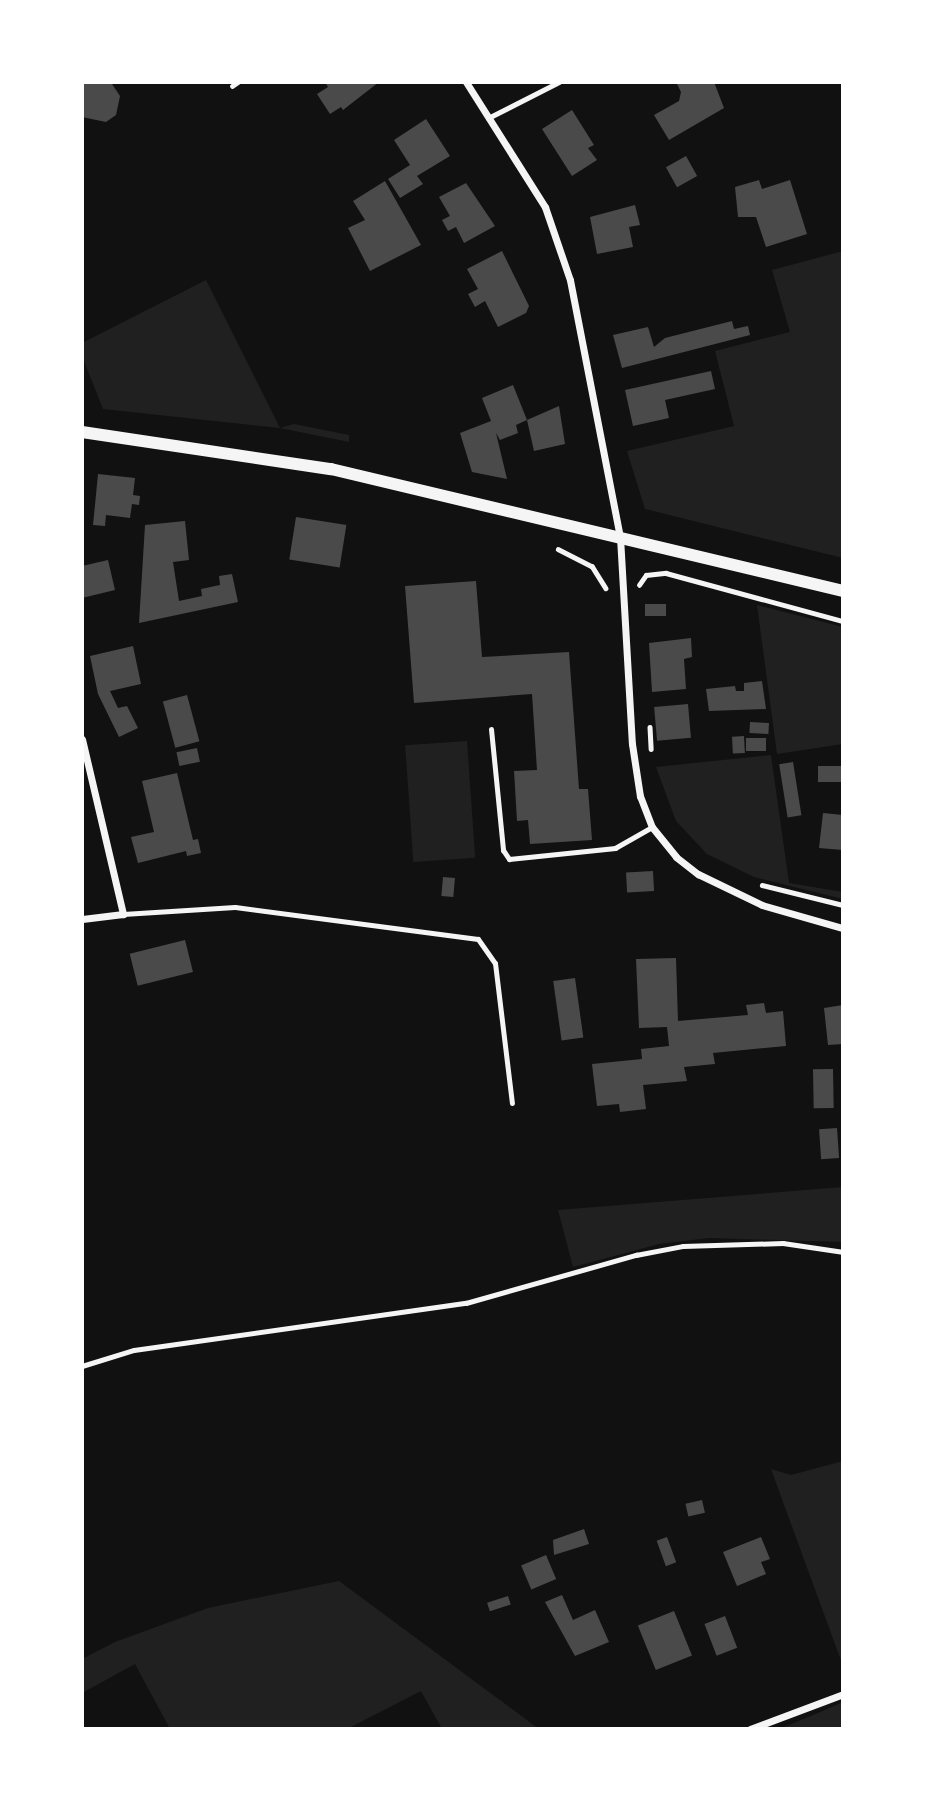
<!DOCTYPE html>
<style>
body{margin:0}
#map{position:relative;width:925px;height:1811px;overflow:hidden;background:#111;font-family:Rubik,sans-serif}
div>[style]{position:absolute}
.green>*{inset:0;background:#202020;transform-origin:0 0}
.building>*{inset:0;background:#4a4a4a;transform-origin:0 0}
.path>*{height:4.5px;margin:-2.25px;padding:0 2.25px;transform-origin:2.25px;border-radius:2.25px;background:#f5f5f5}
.service>*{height:5px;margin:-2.5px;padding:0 2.5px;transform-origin:2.5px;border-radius:2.5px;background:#f5f5f5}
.minor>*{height:7px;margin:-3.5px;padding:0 3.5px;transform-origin:3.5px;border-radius:3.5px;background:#f5f5f5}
.tertiary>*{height:12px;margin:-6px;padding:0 6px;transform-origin:6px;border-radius:6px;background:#f5f5f5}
span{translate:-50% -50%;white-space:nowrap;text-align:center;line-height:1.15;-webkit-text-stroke:5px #fff;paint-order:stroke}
.frame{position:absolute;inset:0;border:84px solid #fff;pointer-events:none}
</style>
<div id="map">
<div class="green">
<div style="clip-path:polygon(843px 251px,843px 558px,645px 509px,627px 451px,734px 426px,715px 351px,790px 332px,772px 270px)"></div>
<div style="clip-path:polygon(206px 280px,280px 428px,294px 424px,349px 435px,349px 442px,280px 428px,103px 409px,82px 356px,82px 343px)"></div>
<div style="clip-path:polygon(757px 605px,843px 627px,843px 744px,777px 754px)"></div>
<div style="left:467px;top:741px;width:117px;height:62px;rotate:86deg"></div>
<div style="clip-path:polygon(771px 755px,789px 883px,843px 892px,843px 899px,754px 877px,707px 854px,676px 821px,656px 767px)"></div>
<div style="clip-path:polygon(843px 1187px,843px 1242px,709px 1238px,659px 1244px,573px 1267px,558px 1210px)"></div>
<div style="clip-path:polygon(843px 1461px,843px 1666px,771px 1469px,791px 1475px)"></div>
<div style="clip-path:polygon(339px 1581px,539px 1729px,442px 1729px,421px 1691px,347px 1729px,170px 1729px,135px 1664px,82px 1693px,82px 1659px,115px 1642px,208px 1608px)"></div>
<div style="clip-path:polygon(843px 1702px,843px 1729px,779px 1729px,818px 1713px)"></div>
</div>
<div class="building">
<div style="clip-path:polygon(82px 82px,112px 84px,120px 96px,116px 115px,106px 122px,82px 117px)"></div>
<div style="clip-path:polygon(325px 82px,379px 82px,343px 110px,341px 107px,330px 114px,317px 94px,328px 87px)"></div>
<div style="clip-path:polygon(676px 82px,714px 82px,724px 108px,669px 140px,654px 115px,679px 101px,681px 92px)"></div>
<div style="clip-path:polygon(572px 110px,594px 145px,588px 148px,597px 160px,572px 176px,542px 129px)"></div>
<div style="clip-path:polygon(426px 119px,450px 156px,417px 176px,423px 184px,400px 198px,388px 179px,410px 165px,394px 140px)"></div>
<div style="left:686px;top:156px;width:23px;height:23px;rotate:61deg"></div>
<div style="clip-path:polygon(759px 180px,762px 189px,790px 180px,807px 234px,766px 247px,756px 217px,738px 217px,735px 187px)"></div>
<div style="clip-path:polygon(385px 181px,421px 245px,370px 271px,348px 228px,365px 220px,353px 201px)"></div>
<div style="clip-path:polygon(466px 183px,495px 226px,464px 243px,456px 227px,448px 231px,442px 220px,450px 216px,439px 197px)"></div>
<div style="clip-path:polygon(635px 205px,640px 225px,629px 227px,633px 247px,597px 254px,590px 217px)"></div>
<div style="clip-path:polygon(502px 251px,529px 306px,526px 313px,498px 327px,485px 301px,475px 307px,468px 294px,478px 289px,467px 269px)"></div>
<div style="clip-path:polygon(732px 321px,734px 329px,748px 326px,750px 335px,622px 368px,613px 335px,648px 327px,654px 347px,665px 338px)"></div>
<div style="clip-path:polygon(711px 371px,715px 389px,665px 400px,669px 418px,633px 426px,625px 390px)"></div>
<div style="clip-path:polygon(513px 385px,527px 420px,516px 425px,518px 433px,500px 440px,496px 433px,507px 479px,472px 472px,460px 433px,491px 421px,482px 398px)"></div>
<div style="clip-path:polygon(559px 406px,565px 444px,534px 451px,527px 420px)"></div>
<div style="clip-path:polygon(98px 474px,135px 478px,133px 495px,140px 496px,139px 505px,132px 504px,130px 518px,106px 515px,105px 526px,93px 525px)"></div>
<div style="left:296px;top:517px;width:51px;height:43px;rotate:9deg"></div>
<div style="clip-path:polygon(185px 521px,189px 560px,173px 562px,179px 601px,202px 596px,201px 589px,220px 585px,219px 576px,232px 574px,238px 602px,139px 623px,145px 525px)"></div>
<div style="clip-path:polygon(108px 560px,115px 590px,82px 598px,82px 566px)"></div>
<div style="clip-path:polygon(476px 581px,482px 657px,569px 652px,579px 789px,588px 789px,592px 840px,530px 844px,528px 820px,517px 821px,514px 771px,537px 770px,532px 694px,414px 703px,405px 586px)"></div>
<div style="left:666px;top:604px;width:12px;height:21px;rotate:90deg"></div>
<div style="clip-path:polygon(691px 638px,692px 657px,684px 659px,686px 689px,652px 692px,649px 643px)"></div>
<div style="clip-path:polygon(133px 646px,141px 684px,110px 691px,118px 708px,127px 706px,138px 728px,119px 737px,98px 694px,90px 656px)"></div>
<div style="clip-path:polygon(762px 681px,766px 709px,709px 711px,706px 689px,735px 686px,736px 691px,744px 691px,744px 683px)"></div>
<div style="left:187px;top:695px;width:48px;height:25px;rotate:75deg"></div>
<div style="left:688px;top:704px;width:34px;height:34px;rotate:85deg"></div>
<div style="left:750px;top:722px;width:19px;height:11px;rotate:3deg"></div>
<div style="left:744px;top:736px;width:17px;height:12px;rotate:87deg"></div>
<div style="left:746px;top:738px;width:20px;height:13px"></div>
<div style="left:197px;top:748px;width:14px;height:21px;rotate:78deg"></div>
<div style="left:793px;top:762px;width:54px;height:14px;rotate:81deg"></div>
<div style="left:843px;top:766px;width:16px;height:25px;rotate:90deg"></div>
<div style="clip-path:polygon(177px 773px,193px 840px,198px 839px,201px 853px,187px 856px,186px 851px,138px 863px,131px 837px,154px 832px,142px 781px)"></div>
<div style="clip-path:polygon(823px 813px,843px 815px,843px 850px,819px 848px)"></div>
<div style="left:653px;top:871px;width:20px;height:27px;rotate:87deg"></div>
<div style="left:443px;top:877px;width:12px;height:19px;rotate:5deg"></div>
<div style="left:185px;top:940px;width:33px;height:57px;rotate:76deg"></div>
<div style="clip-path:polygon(676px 958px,678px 1021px,748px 1015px,746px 1005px,764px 1003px,766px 1013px,783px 1011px,786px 1046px,713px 1053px,715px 1064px,684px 1067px,687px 1081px,643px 1085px,646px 1109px,620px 1112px,619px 1104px,597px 1106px,592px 1064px,642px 1059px,641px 1049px,669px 1046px,667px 1027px,639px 1028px,636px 959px)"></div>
<div style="left:575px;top:978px;width:60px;height:22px;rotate:82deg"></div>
<div style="clip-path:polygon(843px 1005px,843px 1044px,828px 1045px,824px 1008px)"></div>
<div style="left:833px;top:1069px;width:39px;height:20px;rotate:89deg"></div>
<div style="left:837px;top:1128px;width:30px;height:18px;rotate:86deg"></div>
<div style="left:702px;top:1500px;width:13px;height:17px;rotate:77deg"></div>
<div style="clip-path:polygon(584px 1529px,589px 1544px,554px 1555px,553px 1540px)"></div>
<div style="left:667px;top:1537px;width:27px;height:11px;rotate:70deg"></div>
<div style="clip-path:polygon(761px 1537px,770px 1559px,761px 1562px,766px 1574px,737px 1586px,723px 1552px)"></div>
<div style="left:546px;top:1555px;width:26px;height:27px;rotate:67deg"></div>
<div style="clip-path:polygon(562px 1595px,573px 1620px,595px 1610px,609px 1642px,575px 1656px,545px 1602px)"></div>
<div style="left:508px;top:1596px;width:9px;height:22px;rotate:72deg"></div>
<div style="left:674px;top:1611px;width:48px;height:39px;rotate:68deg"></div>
<div style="left:725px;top:1616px;width:34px;height:22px;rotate:69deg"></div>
</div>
<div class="path">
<div style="left:232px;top:86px;width:7px;rotate:-34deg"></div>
<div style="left:558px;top:549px;width:38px;rotate:27deg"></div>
<div style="left:592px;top:566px;width:26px;rotate:58deg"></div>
<div style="left:639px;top:585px;width:12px;rotate:-55deg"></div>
<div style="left:646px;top:575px;width:20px;rotate:-6deg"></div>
<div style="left:666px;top:573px;width:183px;rotate:15.2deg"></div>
<div style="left:650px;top:727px;width:22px;rotate:87deg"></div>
<div style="left:762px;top:885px;width:83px;rotate:13.9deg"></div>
<div style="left:82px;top:1366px;width:54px;rotate:-17.1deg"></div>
<div style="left:134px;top:1350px;width:335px;rotate:-8.1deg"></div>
<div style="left:466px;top:1303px;width:177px;rotate:-15.8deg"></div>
<div style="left:636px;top:1255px;width:48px;rotate:-10.8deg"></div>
<div style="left:683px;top:1246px;width:100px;rotate:-1.7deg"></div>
<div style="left:783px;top:1243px;width:61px;rotate:8.5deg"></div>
</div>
<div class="service">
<div style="left:488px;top:118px;width:80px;rotate:-26.9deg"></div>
<div style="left:491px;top:729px;width:122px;rotate:84.3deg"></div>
<div style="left:503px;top:850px;width:11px;rotate:56deg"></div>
<div style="left:509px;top:859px;width:107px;rotate:-5.9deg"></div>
<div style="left:615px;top:848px;width:43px;rotate:-29.6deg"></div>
<div style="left:123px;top:914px;width:112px;rotate:-3.6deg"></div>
<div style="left:235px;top:907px;width:245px;rotate:7.5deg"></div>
<div style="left:478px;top:939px;width:29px;rotate:55deg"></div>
<div style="left:495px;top:963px;width:141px;rotate:83.1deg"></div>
</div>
<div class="minor">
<div style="left:466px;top:82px;width:148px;rotate:57.7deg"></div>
<div style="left:545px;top:207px;width:77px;rotate:71.1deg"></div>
<div style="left:570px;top:280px;width:262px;rotate:79deg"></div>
<div style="left:620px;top:537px;width:207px;rotate:86.7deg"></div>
<div style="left:632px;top:744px;width:53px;rotate:81.3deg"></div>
<div style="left:640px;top:796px;width:33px;rotate:69deg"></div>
<div style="left:652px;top:827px;width:38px;rotate:51deg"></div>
<div style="left:676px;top:857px;width:28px;rotate:38deg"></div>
<div style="left:698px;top:874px;width:71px;rotate:25.8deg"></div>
<div style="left:762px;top:905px;width:84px;rotate:15.9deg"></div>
<div style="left:82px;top:739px;width:180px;rotate:76.8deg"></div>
<div style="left:123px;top:914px;width:41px;rotate:173deg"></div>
<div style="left:750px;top:1729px;width:99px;rotate:-20.6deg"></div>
</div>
<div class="tertiary">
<div style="left:82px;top:432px;width:252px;rotate:8.5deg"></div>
<div style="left:331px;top:469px;width:526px;rotate:13.4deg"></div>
</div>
<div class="frame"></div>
</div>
